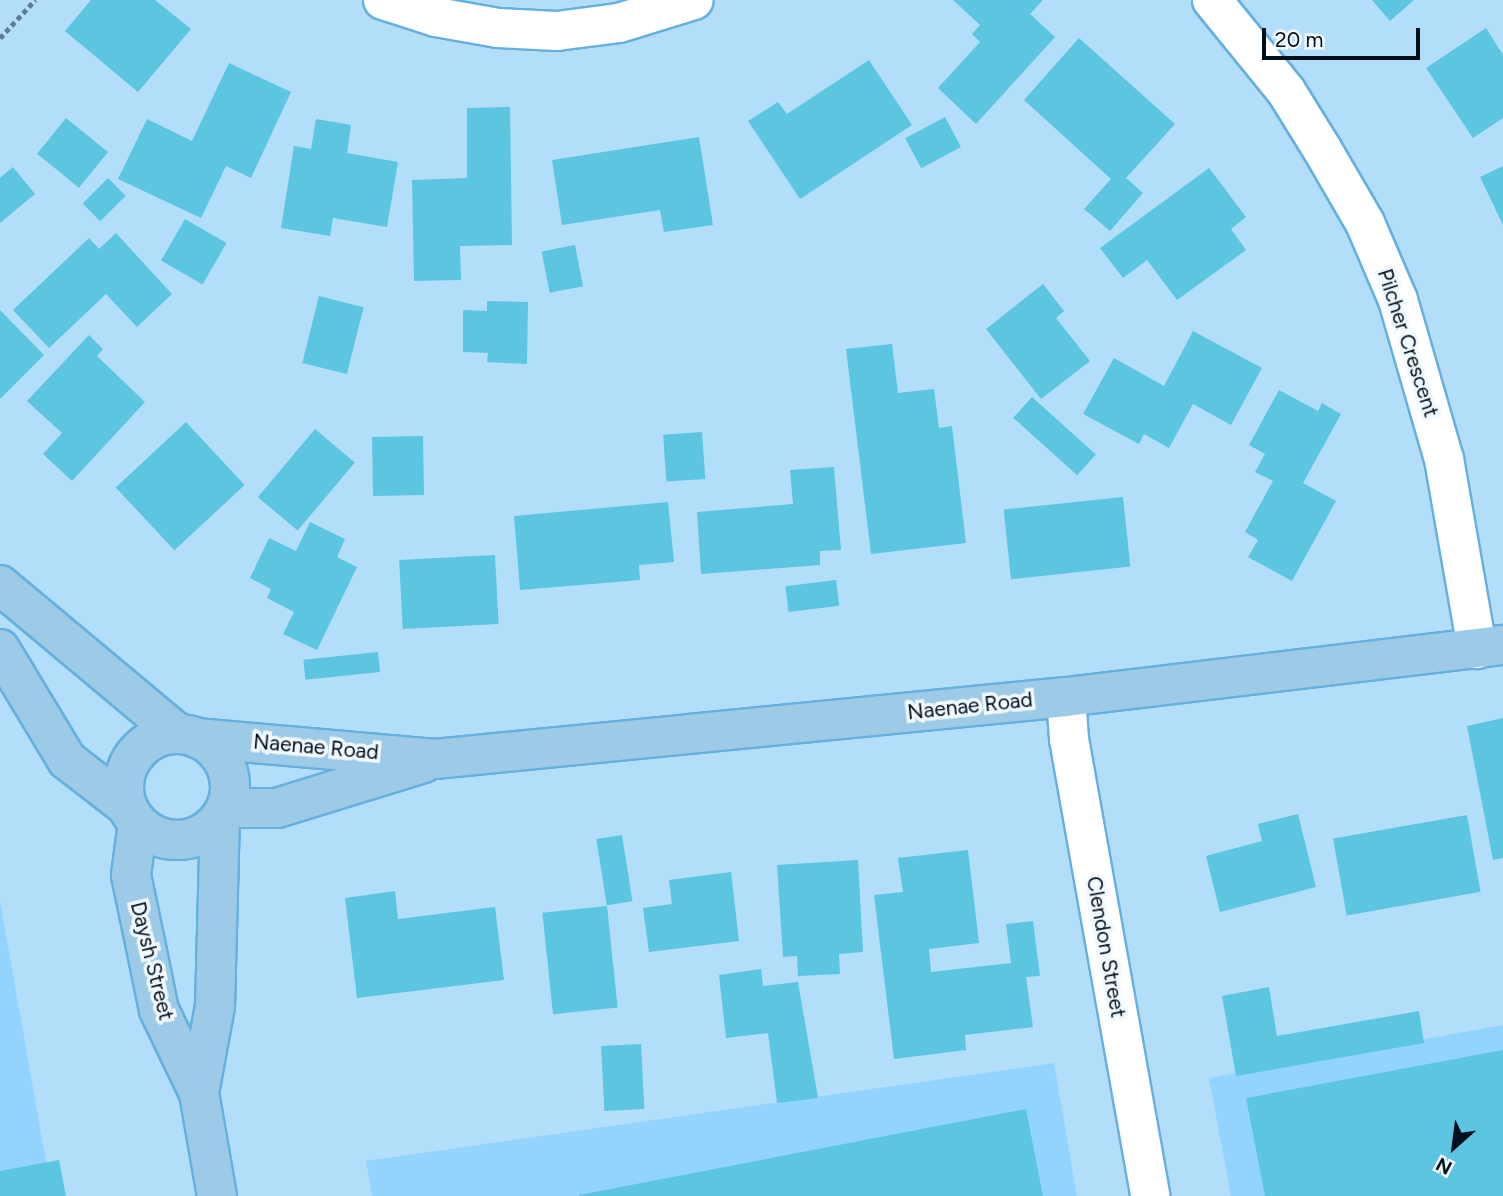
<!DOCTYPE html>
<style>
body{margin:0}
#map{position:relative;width:1503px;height:1196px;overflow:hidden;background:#b2defa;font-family:Figtree,sans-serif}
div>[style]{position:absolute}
.built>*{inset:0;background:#92d4fe}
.building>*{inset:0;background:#5cc5e0;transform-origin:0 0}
.path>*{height:4.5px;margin-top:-2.25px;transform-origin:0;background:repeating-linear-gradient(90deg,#5f7e93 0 5px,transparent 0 8.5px)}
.roads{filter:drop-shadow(2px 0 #65b0de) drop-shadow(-2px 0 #65b0de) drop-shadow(0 2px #65b0de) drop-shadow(0 -2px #65b0de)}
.minor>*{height:38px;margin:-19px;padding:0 19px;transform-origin:19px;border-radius:19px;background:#fff}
.major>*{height:38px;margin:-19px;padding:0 19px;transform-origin:19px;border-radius:19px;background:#9dcbe7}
.major>.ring{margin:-19px;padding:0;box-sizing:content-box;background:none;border:38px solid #9dcbe7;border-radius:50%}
span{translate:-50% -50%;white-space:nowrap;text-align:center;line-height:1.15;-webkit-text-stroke:7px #f2f9fe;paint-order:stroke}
.street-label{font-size:21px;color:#000f1c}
.north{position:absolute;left:1419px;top:1112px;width:70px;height:70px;-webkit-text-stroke:5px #f2f9fe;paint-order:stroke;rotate:208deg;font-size:19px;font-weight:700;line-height:28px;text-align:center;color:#000f1c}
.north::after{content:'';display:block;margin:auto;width:24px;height:32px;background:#000f1c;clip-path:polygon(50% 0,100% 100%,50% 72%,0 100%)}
.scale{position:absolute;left:1262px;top:28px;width:158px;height:32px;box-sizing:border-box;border:4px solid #000f1c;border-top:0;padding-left:9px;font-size:21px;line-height:24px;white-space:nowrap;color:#000f1c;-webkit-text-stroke:5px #f2f9fe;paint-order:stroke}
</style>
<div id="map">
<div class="built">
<div style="clip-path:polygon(0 900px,52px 1196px,0 1196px)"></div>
<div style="clip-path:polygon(1503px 1025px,1503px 1196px,1231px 1196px,1209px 1078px)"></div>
<div style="clip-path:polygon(1054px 1063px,1077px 1196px,372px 1196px,366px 1161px)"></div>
</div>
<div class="building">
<div style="clip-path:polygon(91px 0,155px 0,191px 29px,138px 92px,65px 31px)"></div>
<div style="clip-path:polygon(953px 0,1043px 0,1030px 14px,1055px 37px,976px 124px,938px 88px,980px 42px,972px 34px,980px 25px)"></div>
<div style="clip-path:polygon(1372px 0,1414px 0,1390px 21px)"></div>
<div style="clip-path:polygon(1486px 28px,1503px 55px,1503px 118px,1473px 138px,1426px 68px)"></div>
<div style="clip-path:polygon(1079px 38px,1175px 124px,1126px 178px,1143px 193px,1110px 231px,1084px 209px,1111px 179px,1024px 100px)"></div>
<div style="clip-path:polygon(869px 60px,912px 125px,800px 199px,748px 121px,778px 102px,787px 114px)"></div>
<div style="clip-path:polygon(229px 63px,291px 92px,251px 178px,226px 166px,201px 218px,118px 179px,147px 119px,192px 141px)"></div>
<div style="clip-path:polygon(510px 107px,512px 245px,460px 246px,461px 280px,414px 281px,412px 180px,467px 178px,467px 108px)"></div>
<div style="left:945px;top:117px;width:34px;height:45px;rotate:62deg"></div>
<div style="left:66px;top:118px;width:54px;height:46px;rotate:39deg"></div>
<div style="clip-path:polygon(316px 119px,351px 125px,347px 153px,398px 162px,387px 227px,333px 218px,330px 236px,281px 228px,294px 146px,311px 149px)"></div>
<div style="clip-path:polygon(699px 137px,713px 225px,664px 232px,660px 210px,562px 225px,552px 160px)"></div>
<div style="clip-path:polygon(1503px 166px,1503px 225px,1480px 177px)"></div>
<div style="clip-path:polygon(13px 167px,35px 194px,0 223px,0 178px)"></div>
<div style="clip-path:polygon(1209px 168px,1246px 217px,1231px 229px,1246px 250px,1177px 300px,1147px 260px,1123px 278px,1100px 248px)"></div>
<div style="left:108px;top:178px;width:25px;height:36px;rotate:45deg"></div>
<div style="left:185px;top:219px;width:48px;height:48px;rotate:30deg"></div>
<div style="clip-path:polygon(116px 233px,172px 294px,137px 327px,106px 294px,49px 348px,13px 310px,89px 238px,99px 249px)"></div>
<div style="left:575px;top:245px;width:42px;height:34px;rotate:79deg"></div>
<div style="clip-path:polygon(1043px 284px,1064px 311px,1056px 318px,1090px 361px,1041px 399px,986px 329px)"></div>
<div style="left:319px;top:296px;width:46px;height:69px;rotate:14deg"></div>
<div style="clip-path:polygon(487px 301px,528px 302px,527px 364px,487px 362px,488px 353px,463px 352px,463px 310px,487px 311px)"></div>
<div style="clip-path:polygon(0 310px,44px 355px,0 399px)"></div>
<div style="clip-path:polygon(1193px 331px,1262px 368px,1231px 425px,1193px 404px,1169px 448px,1144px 434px,1139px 444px,1083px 414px,1114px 358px,1164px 386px)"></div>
<div style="clip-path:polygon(89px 335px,103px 349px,97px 356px,145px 402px,72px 481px,43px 454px,62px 433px,27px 401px)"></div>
<div style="clip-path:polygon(892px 344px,898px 393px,934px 389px,939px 428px,952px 426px,966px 543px,871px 554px,846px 349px)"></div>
<div style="clip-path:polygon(1279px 390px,1318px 411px,1322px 403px,1341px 414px,1303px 483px,1336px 501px,1292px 581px,1248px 557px,1258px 540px,1245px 532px,1273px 481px,1255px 472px,1265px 454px,1249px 445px)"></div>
<div style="left:1032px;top:397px;width:86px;height:28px;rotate:42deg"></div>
<div style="left:186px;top:422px;width:86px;height:96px;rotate:47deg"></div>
<div style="left:315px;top:429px;width:52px;height:89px;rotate:40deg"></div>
<div style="left:702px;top:432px;width:47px;height:39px;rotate:86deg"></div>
<div style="left:423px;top:436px;width:59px;height:51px;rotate:89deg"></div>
<div style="clip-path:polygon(834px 467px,841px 550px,820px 551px,820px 565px,701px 574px,697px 512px,793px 504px,790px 470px)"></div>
<div style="left:1123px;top:497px;width:70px;height:120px;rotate:84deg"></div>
<div style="clip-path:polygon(668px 502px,674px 562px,639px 565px,640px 580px,520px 590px,514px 516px)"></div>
<div style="clip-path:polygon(310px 522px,345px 539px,337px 557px,357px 567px,317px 650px,283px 634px,294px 612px,267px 598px,271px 589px,250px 578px,269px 538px,296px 551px)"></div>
<div style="left:495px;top:555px;width:69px;height:96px;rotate:87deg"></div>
<div style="left:836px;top:580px;width:26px;height:51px;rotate:83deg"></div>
<div style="left:378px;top:652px;width:20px;height:75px;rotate:84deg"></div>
<div style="clip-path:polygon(1503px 718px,1503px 858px,1493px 860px,1467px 726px)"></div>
<div style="clip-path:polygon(1298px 814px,1316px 887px,1220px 912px,1206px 856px,1262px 841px,1258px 824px)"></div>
<div style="left:1467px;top:815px;width:78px;height:136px;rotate:80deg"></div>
<div style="left:622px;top:835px;width:67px;height:26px;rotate:81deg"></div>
<div style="clip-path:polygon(968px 850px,979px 943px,929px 949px,931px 972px,1011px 963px,1006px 924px,1033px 921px,1040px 976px,1026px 977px,1033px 1027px,965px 1035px,966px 1050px,894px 1059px,874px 895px,903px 892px,898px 858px)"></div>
<div style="clip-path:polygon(858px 860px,863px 952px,839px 954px,840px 974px,798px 976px,797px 956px,783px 957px,777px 865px)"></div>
<div style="clip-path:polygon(731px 872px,739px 941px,649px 952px,643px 908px,672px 904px,669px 880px)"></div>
<div style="clip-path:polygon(395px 891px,398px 919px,495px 907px,504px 980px,357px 998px,345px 898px)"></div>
<div style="left:607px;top:906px;width:102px;height:65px;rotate:84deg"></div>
<div style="clip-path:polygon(761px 969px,763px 986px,798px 982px,818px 1098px,777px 1103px,768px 1033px,726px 1038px,719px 975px)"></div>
<div style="clip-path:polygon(1269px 987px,1277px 1036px,1419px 1011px,1424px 1043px,1236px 1076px,1222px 996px)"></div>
<div style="left:641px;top:1044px;width:65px;height:40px;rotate:87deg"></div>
<div style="clip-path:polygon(1503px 1050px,1503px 1196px,1265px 1196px,1246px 1098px)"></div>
<div style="clip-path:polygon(1026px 1109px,1043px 1196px,579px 1196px,579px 1195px)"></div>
<div style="clip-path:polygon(59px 1160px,66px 1196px,0 1196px,0 1171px)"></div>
</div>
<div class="path">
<div style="left:0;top:38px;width:52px;rotate:-47.4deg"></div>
</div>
<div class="roads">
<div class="minor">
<div style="left:383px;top:0;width:56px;rotate:17.8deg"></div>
<div style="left:436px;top:17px;width:63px;rotate:10.1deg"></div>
<div style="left:498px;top:28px;width:59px;rotate:2.9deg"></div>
<div style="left:557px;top:31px;width:63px;rotate:-7.4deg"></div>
<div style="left:619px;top:23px;width:78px;rotate:-17deg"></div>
<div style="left:1212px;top:0;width:117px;rotate:50.9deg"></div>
<div style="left:1286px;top:91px;width:68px;rotate:58.2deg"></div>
<div style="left:1322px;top:149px;width:86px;rotate:59.8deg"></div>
<div style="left:1365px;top:223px;width:84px;rotate:66.8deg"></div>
<div style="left:1398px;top:300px;width:166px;rotate:73.9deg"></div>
<div style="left:1444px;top:459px;width:193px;rotate:80.1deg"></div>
<div style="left:1066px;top:697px;width:42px;rotate:85.9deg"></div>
<div style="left:1069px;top:739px;width:464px;rotate:79.9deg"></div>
</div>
<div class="major">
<div style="left:0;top:585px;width:232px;rotate:39.9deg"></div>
<div style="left:0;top:649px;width:130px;rotate:58.9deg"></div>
<div style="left:67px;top:760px;width:75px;rotate:37.9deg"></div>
<div class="ring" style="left:124px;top:734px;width:68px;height:68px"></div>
<div style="left:196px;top:738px;width:240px;rotate:5deg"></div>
<div style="left:435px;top:759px;width:634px;rotate:-5.61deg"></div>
<div style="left:1066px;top:697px;width:440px;rotate:-6.8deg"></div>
<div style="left:226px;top:808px;width:51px"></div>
<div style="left:277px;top:808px;width:153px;rotate:-17.1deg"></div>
<div style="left:138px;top:823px;width:52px;rotate:97.7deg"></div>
<div style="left:131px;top:875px;width:68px;rotate:78.2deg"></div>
<div style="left:145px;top:942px;width:69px;rotate:78.4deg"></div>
<div style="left:159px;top:1010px;width:92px;rotate:64.3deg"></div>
<div style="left:199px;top:1093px;width:105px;rotate:80.1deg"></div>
<div style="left:199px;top:1093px;width:88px;rotate:-79.6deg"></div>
<div style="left:215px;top:1006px;width:188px;rotate:-88.5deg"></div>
</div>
</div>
<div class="street-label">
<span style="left:1408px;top:343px;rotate:72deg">Pilcher Crescent</span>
<span style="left:970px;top:706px;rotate:-6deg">Naenae Road</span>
<span style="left:316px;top:747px;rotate:5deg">Naenae Road</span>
<span style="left:1106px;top:947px;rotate:80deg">Clendon Street</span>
<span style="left:152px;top:961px;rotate:76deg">Daysh Street</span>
</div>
<div class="north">N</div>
<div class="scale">20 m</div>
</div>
